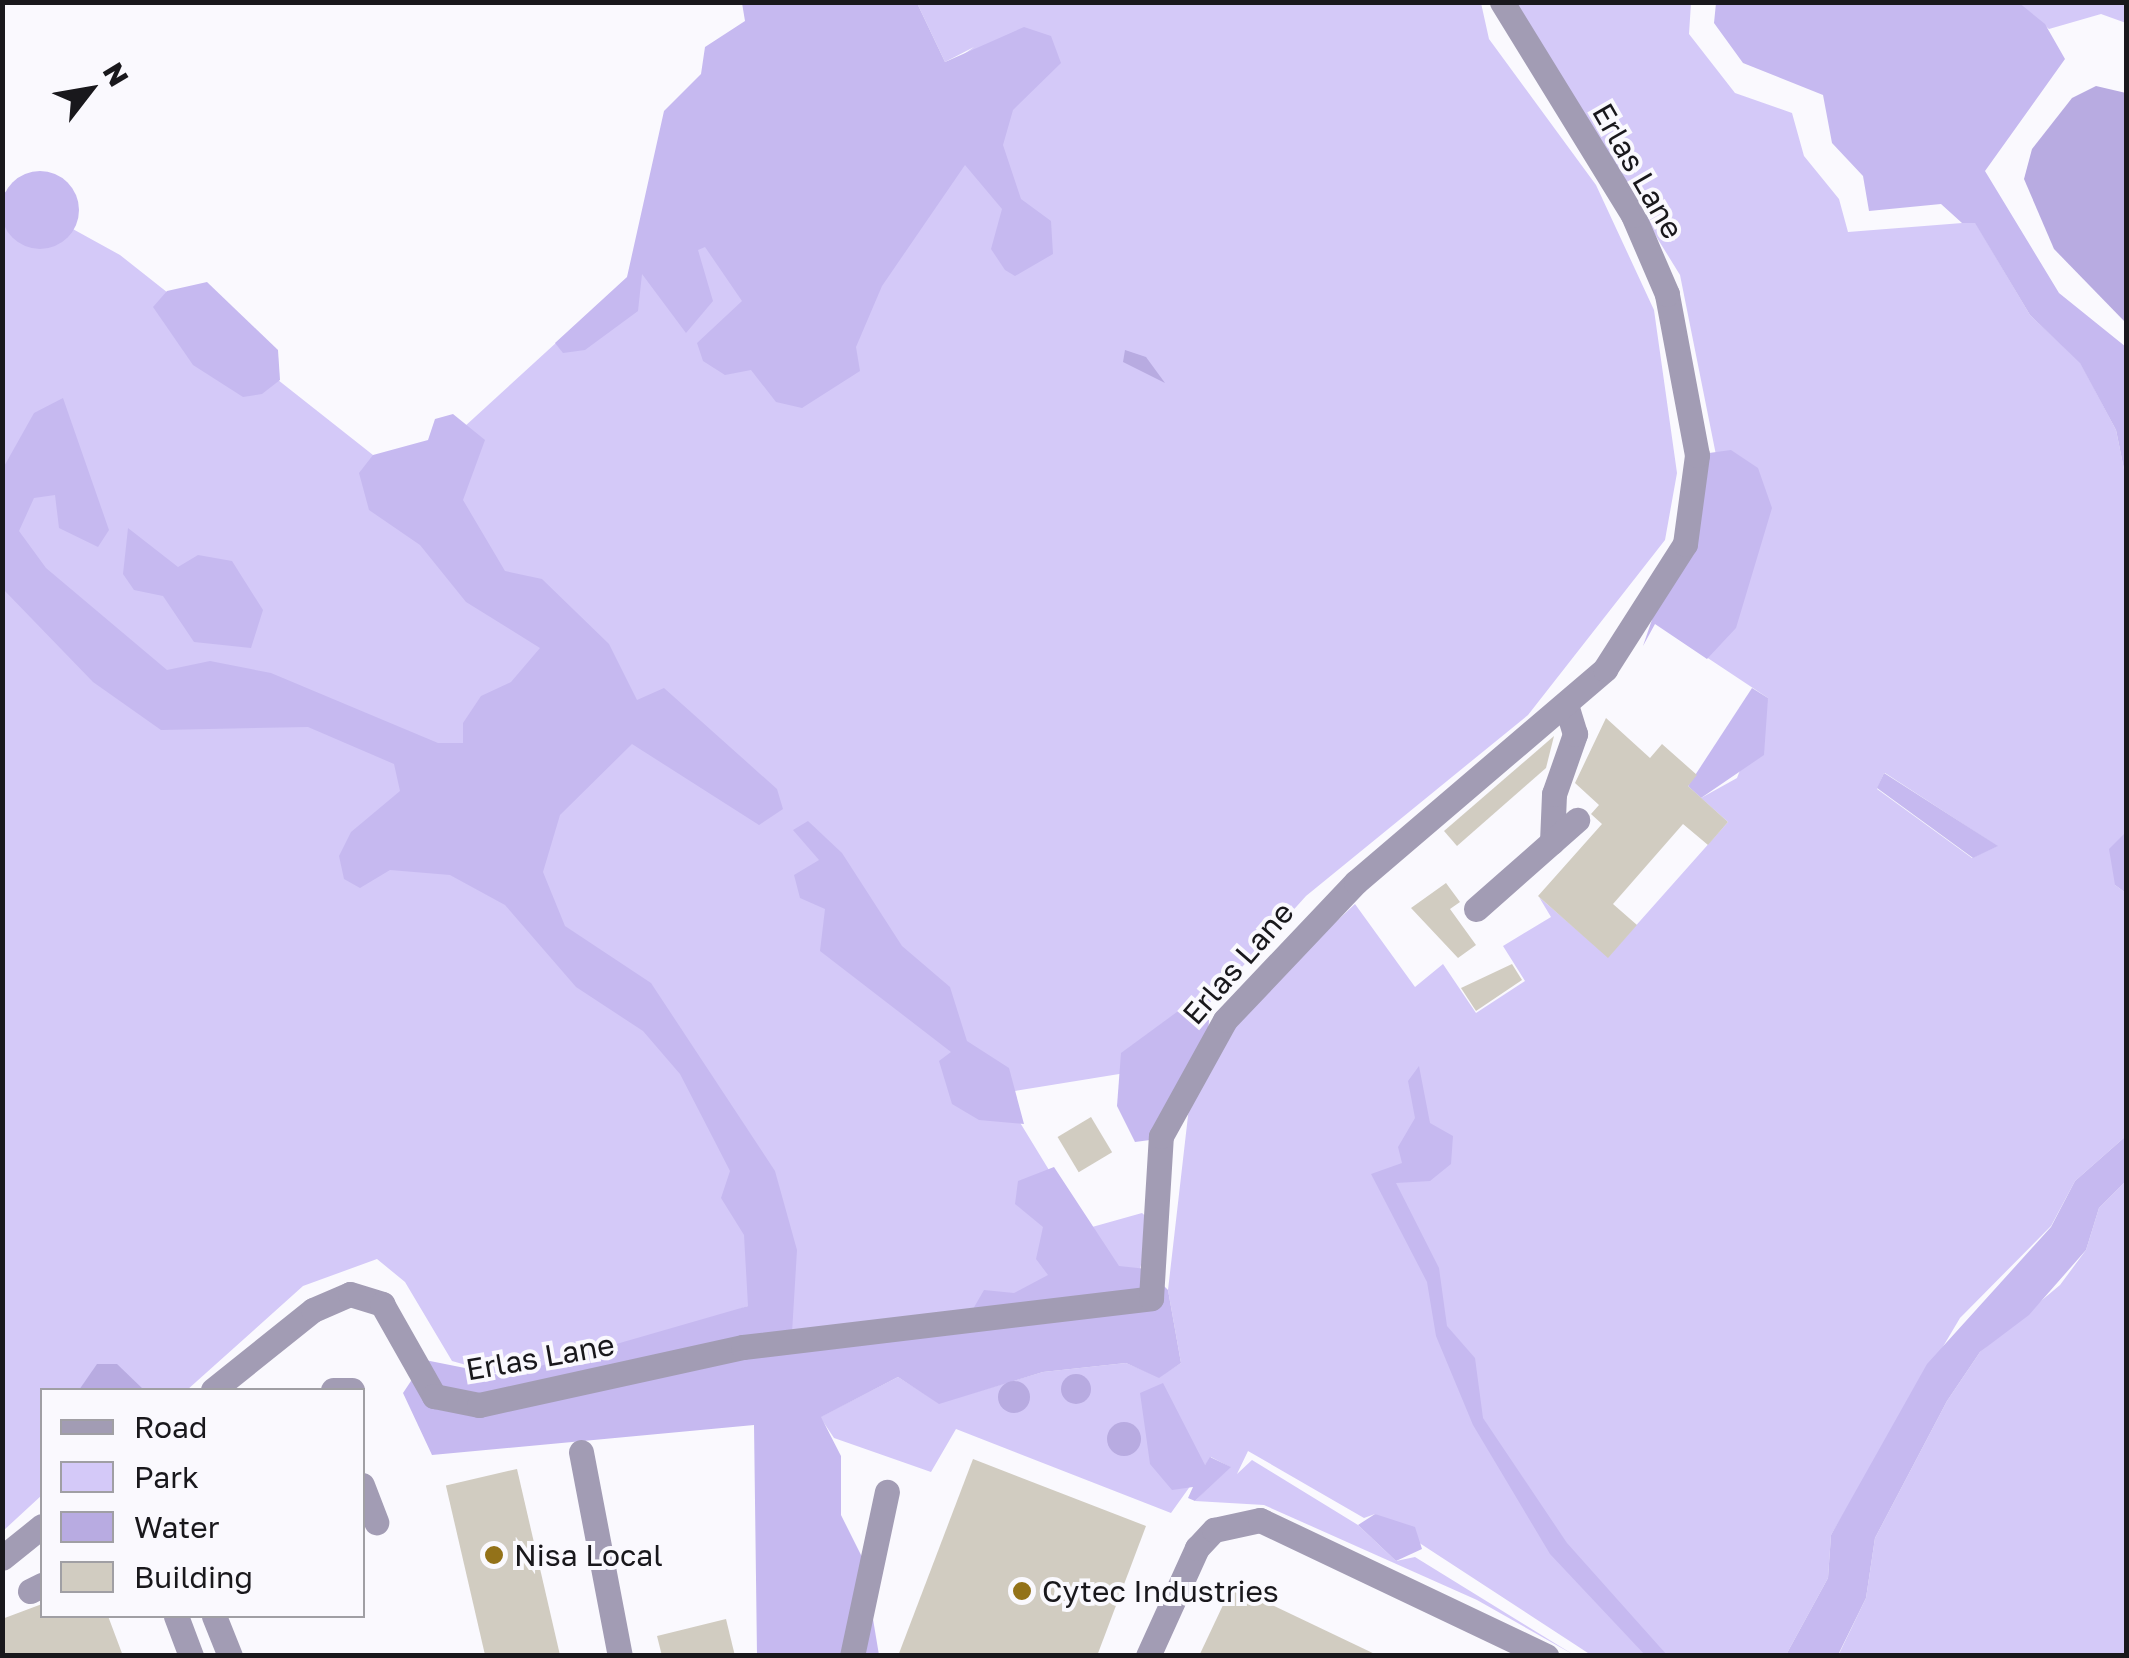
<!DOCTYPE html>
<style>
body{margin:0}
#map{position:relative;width:2129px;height:1658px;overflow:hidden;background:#faf9fe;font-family:"Golos Text",sans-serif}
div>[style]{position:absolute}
.green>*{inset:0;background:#d4c9f8}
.forest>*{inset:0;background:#c6b9f0}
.round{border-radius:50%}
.water>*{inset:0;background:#b8abe1}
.building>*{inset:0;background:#d1ccc1;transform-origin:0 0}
.minor>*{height:25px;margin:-12.5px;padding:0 12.5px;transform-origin:12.5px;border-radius:12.5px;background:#a29cb4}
.dots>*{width:28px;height:28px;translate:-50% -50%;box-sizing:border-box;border:5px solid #faf9fe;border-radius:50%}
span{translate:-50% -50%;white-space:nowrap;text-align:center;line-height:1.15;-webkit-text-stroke:8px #faf9fe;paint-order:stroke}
.street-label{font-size:30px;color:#19181c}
.poi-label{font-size:30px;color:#19181c}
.left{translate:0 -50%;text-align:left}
.frame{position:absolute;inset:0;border:5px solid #19181c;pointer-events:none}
.legend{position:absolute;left:40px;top:1388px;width:325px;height:230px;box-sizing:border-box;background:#faf9fe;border:2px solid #a09fa4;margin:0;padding:12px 18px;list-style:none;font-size:30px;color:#19181c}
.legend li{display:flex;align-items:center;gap:20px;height:50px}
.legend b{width:50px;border:2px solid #a09fa4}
.north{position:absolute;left:40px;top:40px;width:100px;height:100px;-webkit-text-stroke:8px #faf9fe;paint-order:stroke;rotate:59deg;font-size:28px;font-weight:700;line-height:40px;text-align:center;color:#19181c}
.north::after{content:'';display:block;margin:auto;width:35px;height:45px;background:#19181c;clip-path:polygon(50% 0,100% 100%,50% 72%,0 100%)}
</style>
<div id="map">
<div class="green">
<div style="clip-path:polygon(917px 3px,1481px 3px,1489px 39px,1596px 185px,1654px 310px,1677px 473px,1665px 540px,1528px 715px,1306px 896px,1150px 1069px,1002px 1093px,1085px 1229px,1142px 1213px,1153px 1223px,1135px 1286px,792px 1333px,787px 1292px,651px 1341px,505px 1376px,452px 1361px,405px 1282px,377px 1259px,303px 1286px,187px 1390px,42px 1390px,42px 1495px,3px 1531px,2px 190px,120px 255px,373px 455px,454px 563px,440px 449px,627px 278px,653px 209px,687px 251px,974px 47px,945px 62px)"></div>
<div style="clip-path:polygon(evenodd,1512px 3px,1691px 3px,1689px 34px,1735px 93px,1792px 113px,1804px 156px,1839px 199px,1848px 232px,1975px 222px,2030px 315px,2080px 362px,2116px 430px,2126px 479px,2126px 856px,2115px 885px,2126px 893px,2126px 1136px,2075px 1181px,2051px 1226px,1960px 1318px,1831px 1535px,1828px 1578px,1786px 1655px,1591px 1655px,1375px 1514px,1364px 1518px,1248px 1451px,1237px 1474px,1252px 1460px,1358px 1525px,1396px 1561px,1415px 1557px,1574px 1655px,1477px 1600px,1264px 1505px,1195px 1501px,1230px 1467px,1211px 1457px,1171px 1513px,956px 1429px,931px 1472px,834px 1438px,820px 1417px,898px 1377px,939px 1403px,1043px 1372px,1126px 1363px,1159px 1377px,1181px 1363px,1168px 1290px,1192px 1081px,1234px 1017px,1355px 904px,1415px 987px,1443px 964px,1476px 1013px,1525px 981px,1503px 946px,1551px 917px,1539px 897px,1608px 957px,1728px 822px,1701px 798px,1737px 778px,1768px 698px,1655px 623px,1717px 460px,1680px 275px,1512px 3px,1884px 773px,1885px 773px,1997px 846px,1972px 858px,1877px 789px,1884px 773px)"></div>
<div style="clip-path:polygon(2018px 3px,2126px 3px,2126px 23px,2101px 14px,2049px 29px)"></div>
<div style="clip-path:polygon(2126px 1181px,2126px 1655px,1838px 1656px,1866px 1598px,1875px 1538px,1947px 1401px,1980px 1352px,2060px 1285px,2086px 1250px,2099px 1208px)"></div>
</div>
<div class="forest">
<div style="clip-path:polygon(2018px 2px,2045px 24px,2065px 59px,1985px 171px,2059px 293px,2126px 347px,2126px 479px,2116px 430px,2080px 363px,2030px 315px,1975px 223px,1962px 223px,1941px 204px,1869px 211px,1863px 176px,1832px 143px,1823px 95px,1743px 63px,1714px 23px,1716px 3px)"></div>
<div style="clip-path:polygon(742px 3px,917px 3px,945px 62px,1024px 27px,1051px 36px,1061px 63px,1013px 110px,1003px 145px,1021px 199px,1051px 221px,1053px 254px,1015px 276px,1005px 270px,991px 249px,1002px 209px,965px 165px,882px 286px,856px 347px,860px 371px,802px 408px,776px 402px,751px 370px,725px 375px,703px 361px,697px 343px,742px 301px,705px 247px,698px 250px,713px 301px,686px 333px,642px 274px,638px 311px,585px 350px,563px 353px,555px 343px,627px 277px,664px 111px,701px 74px,705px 47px,745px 21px)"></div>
<div class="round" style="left:1px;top:171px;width:78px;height:78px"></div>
<div style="clip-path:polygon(207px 282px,278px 350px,280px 380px,262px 394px,243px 397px,193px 365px,153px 307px,167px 291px)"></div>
<div style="clip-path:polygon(63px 398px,109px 530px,98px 547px,59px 528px,55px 495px,34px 498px,19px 531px,46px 568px,167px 670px,210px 661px,271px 673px,438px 743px,463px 743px,463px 723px,481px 696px,511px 682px,540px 648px,466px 602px,420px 545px,369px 510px,359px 473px,373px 455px,428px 440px,435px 419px,453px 414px,485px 440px,463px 500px,505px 571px,542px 579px,609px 644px,637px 700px,664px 688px,777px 789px,783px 809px,759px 825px,632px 744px,560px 815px,543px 872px,565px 926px,651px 983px,775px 1171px,797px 1250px,792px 1333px,969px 1316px,984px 1290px,1014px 1293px,1048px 1275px,1036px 1259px,1043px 1227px,1015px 1204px,1018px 1181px,1054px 1167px,1119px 1266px,1147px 1269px,1168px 1290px,1181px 1363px,1159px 1378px,1126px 1363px,1043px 1372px,939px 1404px,898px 1377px,821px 1417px,841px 1456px,841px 1515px,863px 1559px,879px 1655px,757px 1655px,754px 1425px,432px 1455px,403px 1393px,425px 1360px,505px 1376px,748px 1306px,744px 1235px,721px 1198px,730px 1171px,680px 1074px,643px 1031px,576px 987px,505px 905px,450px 875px,390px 870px,360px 888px,344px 879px,339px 856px,351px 832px,400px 791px,394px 764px,308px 727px,161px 730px,93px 682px,3px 589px,2px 470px,34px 413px)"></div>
<div style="clip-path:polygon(1731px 450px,1758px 468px,1772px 508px,1736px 628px,1707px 659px,1655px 624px,1643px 646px,1709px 453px)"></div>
<div style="clip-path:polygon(128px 528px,178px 567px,198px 555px,232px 561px,263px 610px,251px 648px,194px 642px,163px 596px,134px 590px,123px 574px)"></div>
<div style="clip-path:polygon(1752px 688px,1768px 698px,1764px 755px,1701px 798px,1688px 786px)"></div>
<div style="clip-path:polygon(1884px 773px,1998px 846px,1973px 858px,1877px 788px)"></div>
<div style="clip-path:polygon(808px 821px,842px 853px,902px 946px,950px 987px,967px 1041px,1009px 1068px,1024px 1124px,979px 1120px,952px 1104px,939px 1061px,951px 1052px,820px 951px,825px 909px,800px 898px,794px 875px,819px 860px,793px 830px)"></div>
<div style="clip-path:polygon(2126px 832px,2126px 893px,2115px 885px,2109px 849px)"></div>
<div style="clip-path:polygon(1181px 1009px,1209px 1020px,1208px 1036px,1150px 1140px,1135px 1142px,1117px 1106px,1121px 1053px)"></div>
<div style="clip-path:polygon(1419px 1066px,1430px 1123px,1453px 1136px,1451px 1164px,1430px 1181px,1396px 1183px,1439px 1268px,1447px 1326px,1475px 1358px,1483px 1418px,1567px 1543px,1667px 1655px,1645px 1655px,1550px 1554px,1473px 1425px,1436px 1336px,1427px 1282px,1371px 1174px,1402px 1163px,1398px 1147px,1415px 1118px,1408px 1081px)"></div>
<div style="clip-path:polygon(2126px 1136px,2126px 1181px,2099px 1208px,2086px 1250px,2029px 1315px,1980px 1352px,1947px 1401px,1875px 1538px,1866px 1598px,1838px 1655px,1786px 1655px,1828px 1578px,1831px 1535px,1927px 1364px,2051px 1227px,2075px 1181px)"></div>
<div style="clip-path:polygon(1163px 1383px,1205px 1465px,1210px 1457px,1231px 1467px,1195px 1501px,1188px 1498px,1193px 1487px,1172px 1490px,1150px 1464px,1140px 1393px)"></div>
<div style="clip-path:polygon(1375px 1514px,1415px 1527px,1422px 1549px,1396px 1561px,1358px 1525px)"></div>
</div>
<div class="water">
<div style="clip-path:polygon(2096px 86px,2126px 93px,2126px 323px,2054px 249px,2024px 179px,2032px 149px,2072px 98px)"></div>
<div style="clip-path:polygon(1125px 350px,1146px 357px,1165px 383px,1123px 362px)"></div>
<div style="clip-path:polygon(97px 1364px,117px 1364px,144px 1390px,79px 1390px)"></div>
<div class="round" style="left:1061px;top:1374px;width:30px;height:30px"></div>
<div class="round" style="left:998px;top:1381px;width:32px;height:32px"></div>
<div class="round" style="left:1107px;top:1422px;width:34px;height:34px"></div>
</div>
<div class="building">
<div style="clip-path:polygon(1606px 718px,1650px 758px,1662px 744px,1697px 775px,1688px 786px,1728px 822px,1708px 845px,1683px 824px,1613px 904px,1637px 925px,1608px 958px,1538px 896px,1602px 824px,1591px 814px,1599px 805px,1575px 783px)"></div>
<div style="clip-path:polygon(1554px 736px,1546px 768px,1457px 846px,1444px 831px)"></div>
<div style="clip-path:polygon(1446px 883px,1460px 902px,1450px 909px,1476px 945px,1458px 958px,1411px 908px)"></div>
<div style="clip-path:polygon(1512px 964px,1522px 980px,1476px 1011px,1461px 988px)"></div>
<div style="left:1091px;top:1117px;width:41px;height:39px;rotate:59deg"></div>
<div style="clip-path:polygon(973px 1459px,1146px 1526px,1097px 1656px,898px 1656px)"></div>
<div style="left:517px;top:1469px;width:192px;height:73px;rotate:77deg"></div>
<div style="clip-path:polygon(1232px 1586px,1379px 1656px,1199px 1656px)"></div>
<div style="clip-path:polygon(42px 1604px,42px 1616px,108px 1616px,123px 1656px,2px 1656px,2px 1619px)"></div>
<div style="clip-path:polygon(726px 1619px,735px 1656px,662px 1656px,657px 1636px)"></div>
</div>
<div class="minor">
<div style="left:1552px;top:842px;width:48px;rotate:-87.6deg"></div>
<div style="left:1554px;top:794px;width:64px;rotate:-70.7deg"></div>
<div style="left:1575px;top:734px;width:31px;rotate:-107deg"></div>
<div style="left:1476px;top:909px;width:135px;rotate:-41.4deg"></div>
<div style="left:213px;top:1390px;width:128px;rotate:-38.7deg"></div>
<div style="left:313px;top:1310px;width:40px;rotate:-23.4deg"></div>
<div style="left:350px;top:1294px;width:34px;rotate:17deg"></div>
<div style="left:382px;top:1304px;width:106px;rotate:60.5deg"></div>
<div style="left:434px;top:1396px;width:46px;rotate:11.3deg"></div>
<div style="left:479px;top:1405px;width:270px;rotate:-12.4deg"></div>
<div style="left:743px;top:1347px;width:411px;rotate:-6.8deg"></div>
<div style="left:1151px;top:1298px;width:162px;rotate:-86.5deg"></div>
<div style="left:1161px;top:1136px;width:132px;rotate:-61.1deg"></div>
<div style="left:1225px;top:1020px;width:190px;rotate:-46.5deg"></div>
<div style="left:1356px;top:882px;width:328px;rotate:-40.5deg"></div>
<div style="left:1605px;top:669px;width:148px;rotate:-57.4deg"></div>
<div style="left:1685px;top:544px;width:90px;rotate:-82.3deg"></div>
<div style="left:1697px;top:455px;width:164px;rotate:-100.6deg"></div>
<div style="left:1667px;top:294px;width:86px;rotate:-113.3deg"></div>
<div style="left:1633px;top:215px;width:250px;rotate:-121.6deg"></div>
<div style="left:333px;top:1390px;width:19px"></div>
<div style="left:581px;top:1452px;width:208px;rotate:79.2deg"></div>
<div style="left:362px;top:1485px;width:40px;rotate:69deg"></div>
<div style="left:2px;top:1558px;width:51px;rotate:-38.7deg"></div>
<div style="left:30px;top:1591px;width:13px;rotate:-27deg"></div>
<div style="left:176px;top:1616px;width:43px;rotate:69.4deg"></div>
<div style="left:214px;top:1616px;width:43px;rotate:68.2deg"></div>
<div style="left:852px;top:1656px;width:168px;rotate:-78deg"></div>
<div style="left:1148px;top:1656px;width:119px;rotate:-65.6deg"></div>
<div style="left:1197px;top:1548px;width:25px;rotate:-47deg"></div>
<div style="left:1214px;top:1530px;width:47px;rotate:-12.3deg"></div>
<div style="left:1260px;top:1520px;width:317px;rotate:25.4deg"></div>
</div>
<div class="dots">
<div style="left:494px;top:1555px;background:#937219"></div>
<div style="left:1022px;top:1591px;background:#937219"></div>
</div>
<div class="street-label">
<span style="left:1638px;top:171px;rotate:60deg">Erlas Lane</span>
<span style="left:1238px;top:963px;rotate:-49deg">Erlas Lane</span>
<span style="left:540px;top:1357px;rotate:-10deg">Erlas Lane</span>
</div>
<div class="poi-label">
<span class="left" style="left:514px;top:1555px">Nisa Local</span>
<span class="left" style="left:1042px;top:1591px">Cytec Industries</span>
</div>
<div class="frame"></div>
<ul class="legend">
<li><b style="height:12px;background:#a29cb4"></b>Road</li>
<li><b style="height:28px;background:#d4c9f8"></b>Park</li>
<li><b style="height:28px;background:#b8abe1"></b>Water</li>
<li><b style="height:28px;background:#d1ccc1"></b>Building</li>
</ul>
<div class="north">N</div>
</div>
